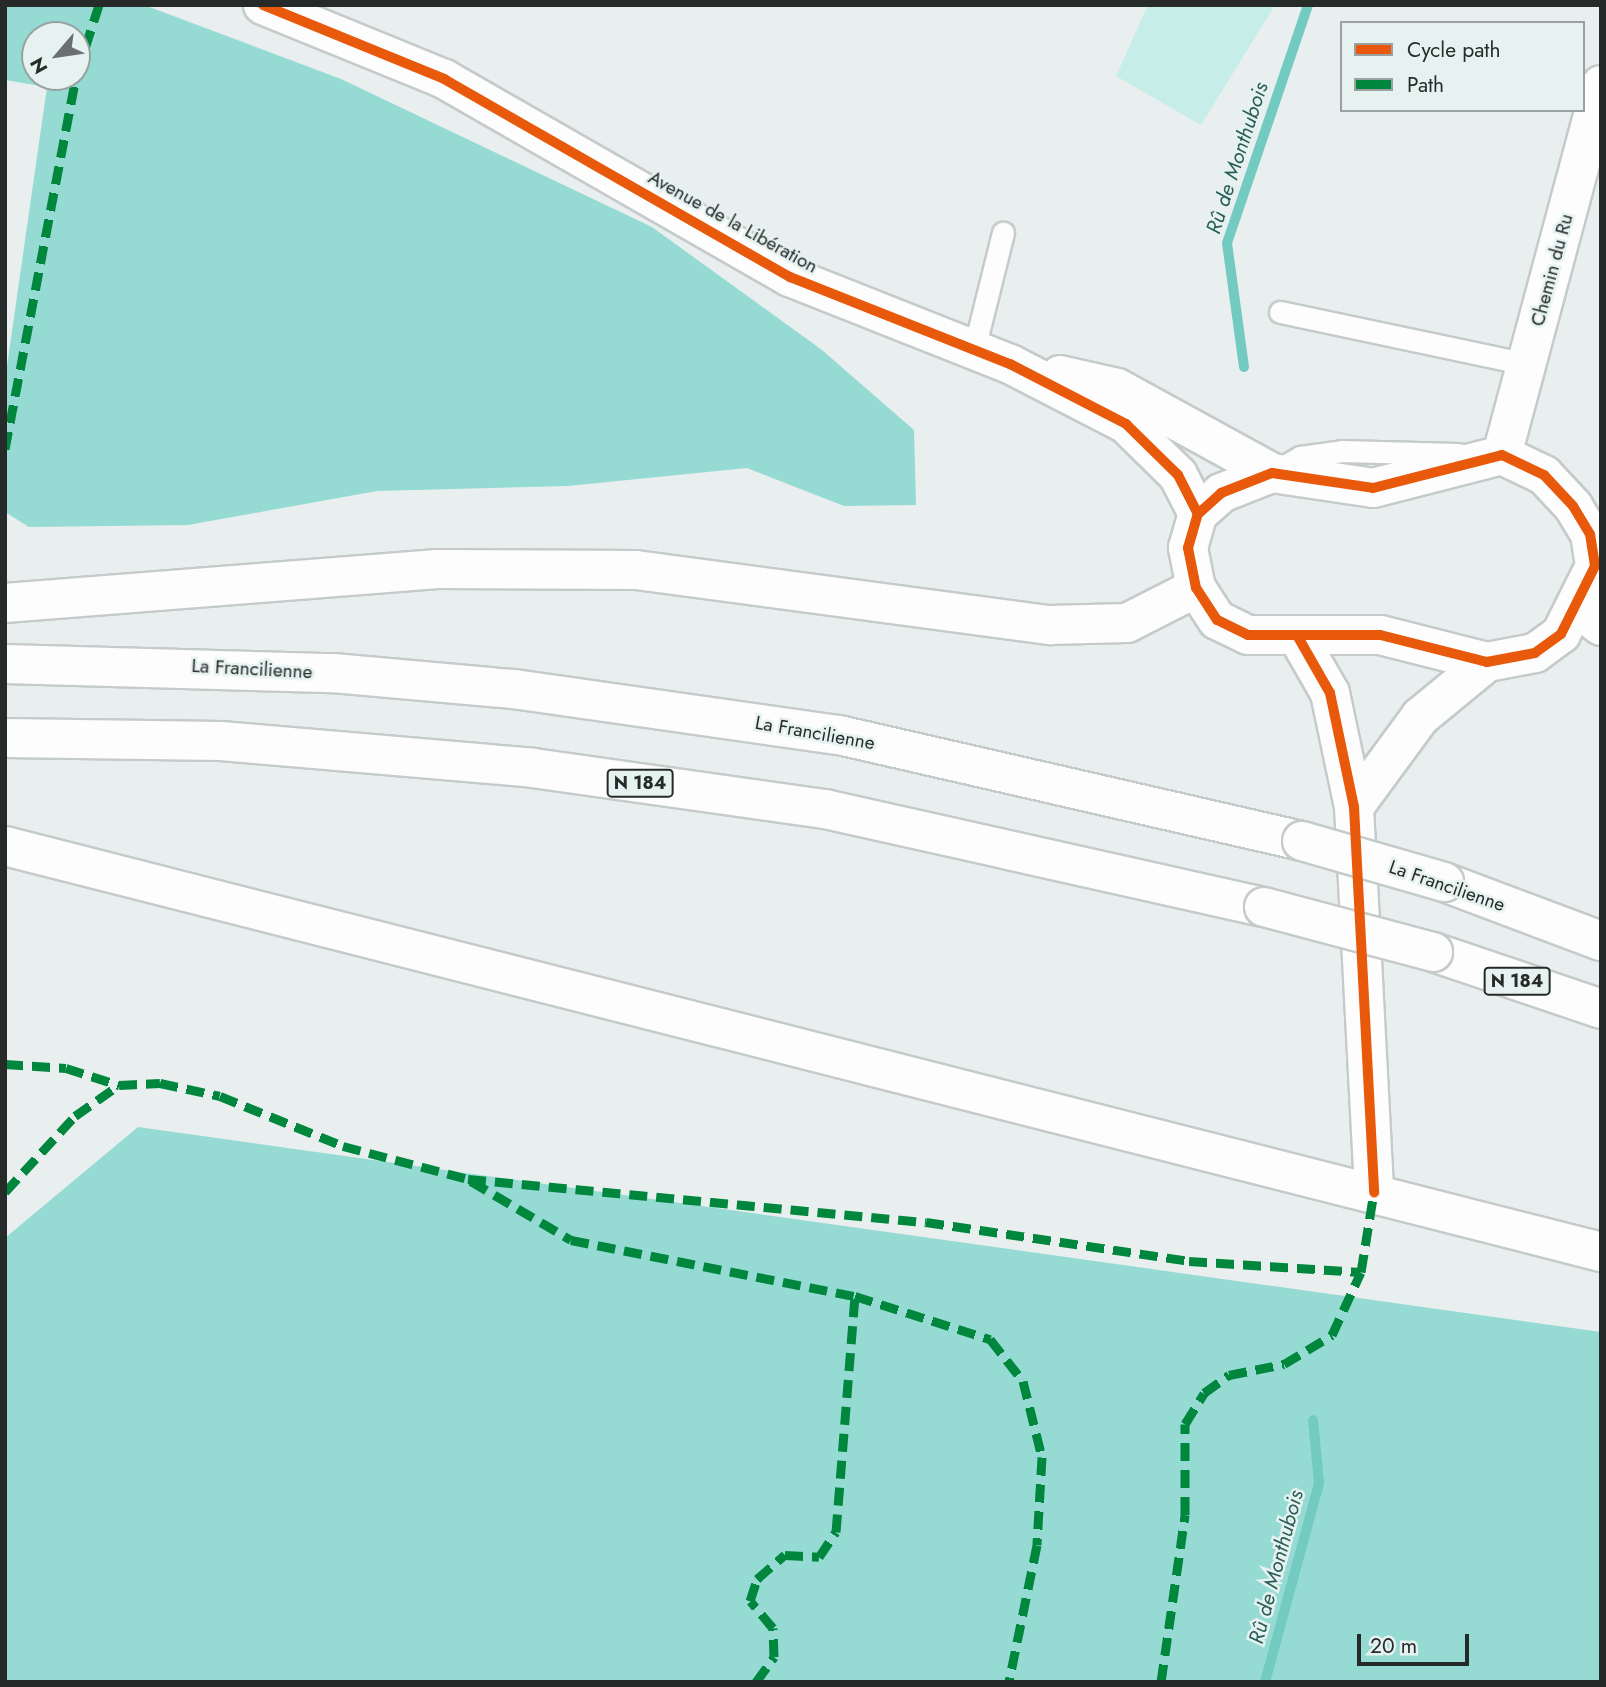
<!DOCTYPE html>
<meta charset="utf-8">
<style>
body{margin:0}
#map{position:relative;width:1606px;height:1687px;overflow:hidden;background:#e8efee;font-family:Jost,sans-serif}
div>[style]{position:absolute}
.green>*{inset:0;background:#c6ede8}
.forest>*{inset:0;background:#96dad4}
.stream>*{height:10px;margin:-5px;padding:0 5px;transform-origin:5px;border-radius:5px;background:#73cac1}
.roads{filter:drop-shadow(2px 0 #c5cbca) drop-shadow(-2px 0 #c5cbca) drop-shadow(0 2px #c5cbca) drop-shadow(0 -2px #c5cbca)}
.service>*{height:21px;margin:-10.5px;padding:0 10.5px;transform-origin:10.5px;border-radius:10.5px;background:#fcfdfc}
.minor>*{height:38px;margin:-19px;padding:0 19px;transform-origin:19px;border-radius:19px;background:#fcfdfc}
.tertiary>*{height:38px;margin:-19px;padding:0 19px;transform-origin:19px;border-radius:19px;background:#fcfdfc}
.trunk>*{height:38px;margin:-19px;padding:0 19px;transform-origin:19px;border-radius:19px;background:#fcfdfc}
.bridges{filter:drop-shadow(2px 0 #c5cbca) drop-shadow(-2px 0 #c5cbca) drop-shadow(0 2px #c5cbca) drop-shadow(0 -2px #c5cbca)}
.trunk-bridge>*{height:38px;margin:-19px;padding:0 19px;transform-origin:19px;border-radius:19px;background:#fcfdfc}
.quiet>*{height:9px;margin-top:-4.5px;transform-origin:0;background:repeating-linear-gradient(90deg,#00873e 0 18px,transparent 0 27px)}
.cycleway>*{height:10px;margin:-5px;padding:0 5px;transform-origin:5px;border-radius:5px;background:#e8590c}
span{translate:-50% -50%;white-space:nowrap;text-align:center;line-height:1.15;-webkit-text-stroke:5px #e5f2f0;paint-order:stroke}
.shield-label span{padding:2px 5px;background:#e5f2f0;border:2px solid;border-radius:5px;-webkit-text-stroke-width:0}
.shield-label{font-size:18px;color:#262b2a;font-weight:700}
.street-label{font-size:19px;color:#262b2a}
.water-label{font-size:21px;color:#2b5d57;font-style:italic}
.frame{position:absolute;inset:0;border:7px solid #262b2a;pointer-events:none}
.legend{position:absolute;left:1340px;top:21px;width:245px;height:91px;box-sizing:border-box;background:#e5f2f0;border:2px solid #99a2a1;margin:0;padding:9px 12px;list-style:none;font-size:21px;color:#262b2a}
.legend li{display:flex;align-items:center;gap:14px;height:35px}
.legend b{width:35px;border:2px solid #99a2a1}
.north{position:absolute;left:21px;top:21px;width:70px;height:70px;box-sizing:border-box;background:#e5f2f0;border:2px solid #99a2a1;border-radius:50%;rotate:241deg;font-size:19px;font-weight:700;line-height:28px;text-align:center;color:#262b2a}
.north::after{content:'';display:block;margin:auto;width:24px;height:32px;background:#6a706f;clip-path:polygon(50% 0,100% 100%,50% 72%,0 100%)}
.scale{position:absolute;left:1357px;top:1634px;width:112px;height:32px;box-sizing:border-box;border:4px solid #262b2a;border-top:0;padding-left:9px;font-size:21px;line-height:24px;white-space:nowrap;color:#262b2a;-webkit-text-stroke:5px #e5f2f0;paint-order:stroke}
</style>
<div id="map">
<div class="green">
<div style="clip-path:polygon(1148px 5px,1275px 5px,1201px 125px,1116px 76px)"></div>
</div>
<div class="forest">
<div style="clip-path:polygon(evenodd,5px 5px,144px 5px,341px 79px,652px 227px,822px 350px,914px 430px,916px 505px,844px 506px,747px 468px,568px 486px,377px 491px,188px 525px,29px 527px,5px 512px,5px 380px,47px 87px,5px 80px,5px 5px,35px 35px,77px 35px,77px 77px,35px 77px,35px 35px)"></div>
<div style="clip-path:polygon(138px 1127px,1601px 1332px,1601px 1682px,5px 1682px,5px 1238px)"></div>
</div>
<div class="stream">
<div style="left:1244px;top:367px;width:125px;rotate:-97.8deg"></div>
<div style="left:1227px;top:243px;width:251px;rotate:-71.2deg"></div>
<div style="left:1265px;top:1682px;width:206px;rotate:-74.8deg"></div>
<div style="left:1319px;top:1483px;width:63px;rotate:-95.4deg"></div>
</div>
<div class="roads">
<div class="service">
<div style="left:1280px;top:312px;width:252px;rotate:11.9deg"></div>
<div style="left:974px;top:349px;width:120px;rotate:-76deg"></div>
<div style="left:1274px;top:472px;width:30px;rotate:-30deg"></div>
<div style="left:1300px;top:457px;width:42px;rotate:-8.1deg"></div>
<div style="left:1342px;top:451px;width:116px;rotate:1.5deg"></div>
</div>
<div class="minor">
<div style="left:1502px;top:455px;width:383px;rotate:-75deg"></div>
</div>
<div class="tertiary">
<div style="left:263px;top:5px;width:196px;rotate:22.2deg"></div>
<div style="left:444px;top:79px;width:399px;rotate:29.8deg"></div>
<div style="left:790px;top:277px;width:237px;rotate:21.6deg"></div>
<div style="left:1010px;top:364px;width:131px;rotate:27.3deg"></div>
<div style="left:1126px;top:424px;width:73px;rotate:44.4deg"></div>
<div style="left:1178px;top:475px;width:44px;rotate:62.9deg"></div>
<div style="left:1060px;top:375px;width:58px;rotate:12.8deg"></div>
<div style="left:1117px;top:388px;width:177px;rotate:28.7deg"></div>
<div style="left:1502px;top:455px;width:47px;rotate:25.5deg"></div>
<div style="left:1544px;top:475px;width:42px;rotate:46.9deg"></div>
<div style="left:1573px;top:506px;width:33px;rotate:59deg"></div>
<div style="left:1590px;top:534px;width:32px;rotate:81deg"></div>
<div style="left:1595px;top:566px;width:76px;rotate:116.6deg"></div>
<div style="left:1561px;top:634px;width:32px;rotate:144deg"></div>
<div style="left:1535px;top:653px;width:49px;rotate:169.4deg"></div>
<div style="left:1487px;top:662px;width:110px;rotate:-165.8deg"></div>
<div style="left:1380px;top:635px;width:132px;rotate:180deg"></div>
<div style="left:1248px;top:635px;width:34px;rotate:-154deg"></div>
<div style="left:1217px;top:620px;width:38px;rotate:-123deg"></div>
<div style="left:1196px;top:588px;width:41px;rotate:-101.3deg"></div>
<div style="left:1188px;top:548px;width:35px;rotate:-74deg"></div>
<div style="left:1198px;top:514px;width:31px;rotate:-42deg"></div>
<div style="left:1221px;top:493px;width:55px;rotate:-21.4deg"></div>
<div style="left:1272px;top:473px;width:102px;rotate:8.4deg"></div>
<div style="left:1373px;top:488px;width:133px;rotate:-14.3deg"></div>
<div style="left:1298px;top:637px;width:64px;rotate:60.3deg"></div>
<div style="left:1330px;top:693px;width:116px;rotate:78.1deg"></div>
<div style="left:1354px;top:807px;width:386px;rotate:87deg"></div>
<div style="left:1354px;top:807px;width:112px;rotate:-53.7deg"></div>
<div style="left:1420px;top:717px;width:87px;rotate:-39.4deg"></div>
</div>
<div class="trunk">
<div style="left:5px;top:603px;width:434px;rotate:-4.5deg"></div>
<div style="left:438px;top:569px;width:198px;rotate:0.3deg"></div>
<div style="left:636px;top:570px;width:418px;rotate:7.6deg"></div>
<div style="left:1050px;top:625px;width:77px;rotate:-1.5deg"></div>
<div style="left:1127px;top:623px;width:77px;rotate:-26.9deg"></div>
<div style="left:1578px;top:608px;width:29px;rotate:38deg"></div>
<div style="left:5px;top:664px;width:328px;rotate:1.6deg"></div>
<div style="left:333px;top:673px;width:182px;rotate:5.1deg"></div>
<div style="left:514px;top:689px;width:328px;rotate:8.1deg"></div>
<div style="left:839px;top:735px;width:475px;rotate:12.9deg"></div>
<div style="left:5px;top:738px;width:216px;rotate:0.8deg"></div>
<div style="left:221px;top:741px;width:313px;rotate:4.9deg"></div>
<div style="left:533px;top:768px;width:295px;rotate:8deg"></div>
<div style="left:825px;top:809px;width:450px;rotate:12.6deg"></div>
<div style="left:5px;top:846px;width:1647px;rotate:14.27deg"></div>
<div style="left:1444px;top:882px;width:168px;rotate:20.6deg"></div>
<div style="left:1433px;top:952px;width:177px;rotate:18.7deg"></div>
</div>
</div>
<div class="bridges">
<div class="trunk-bridge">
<div style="left:1302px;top:841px;width:148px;rotate:16.1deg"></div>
<div style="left:1264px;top:907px;width:175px;rotate:14.9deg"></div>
</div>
</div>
<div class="quiet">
<div style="left:77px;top:73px;width:71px;rotate:-72.1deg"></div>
<div style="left:5px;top:449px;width:379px;rotate:-79.2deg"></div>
<div style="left:5px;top:1064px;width:61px;rotate:3.8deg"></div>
<div style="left:66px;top:1068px;width:56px;rotate:17.8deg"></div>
<div style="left:471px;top:1181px;width:116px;rotate:30.5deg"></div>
<div style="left:571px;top:1240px;width:289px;rotate:11.2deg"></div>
<div style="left:855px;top:1296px;width:142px;rotate:17.7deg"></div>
<div style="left:990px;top:1339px;width:53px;rotate:51.8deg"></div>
<div style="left:1023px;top:1381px;width:78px;rotate:76deg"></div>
<div style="left:1042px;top:1457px;width:88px;rotate:93.3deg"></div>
<div style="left:1037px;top:1545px;width:140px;rotate:101.6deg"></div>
<div style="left:5px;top:1192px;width:103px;rotate:-47.4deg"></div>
<div style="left:75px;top:1116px;width:54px;rotate:-35.2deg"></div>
<div style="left:119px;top:1085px;width:41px;rotate:-2.8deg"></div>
<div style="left:160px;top:1083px;width:61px;rotate:12.2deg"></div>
<div style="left:220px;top:1096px;width:133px;rotate:22.1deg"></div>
<div style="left:343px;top:1146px;width:129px;rotate:14.8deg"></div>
<div style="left:468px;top:1179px;width:460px;rotate:5.4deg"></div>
<div style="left:926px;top:1222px;width:266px;rotate:8.4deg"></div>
<div style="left:1189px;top:1261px;width:172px;rotate:3.7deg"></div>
<div style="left:756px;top:1682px;width:31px;rotate:-54deg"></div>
<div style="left:774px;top:1657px;width:29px;rotate:-92deg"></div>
<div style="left:773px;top:1628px;width:35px;rotate:-130deg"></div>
<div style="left:750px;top:1601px;width:23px;rotate:-72deg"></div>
<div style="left:757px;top:1579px;width:37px;rotate:-41deg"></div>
<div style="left:785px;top:1555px;width:34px;rotate:3deg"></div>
<div style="left:819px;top:1557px;width:30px;rotate:-56deg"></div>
<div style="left:836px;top:1532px;width:237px;rotate:-85.4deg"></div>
<div style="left:1161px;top:1682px;width:169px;rotate:-81.8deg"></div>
<div style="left:1185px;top:1515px;width:91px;rotate:-90deg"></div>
<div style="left:1185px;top:1424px;width:36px;rotate:-58deg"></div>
<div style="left:1204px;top:1393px;width:31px;rotate:-36deg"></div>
<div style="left:1229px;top:1375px;width:56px;rotate:-11.3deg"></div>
<div style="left:1284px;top:1364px;width:56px;rotate:-31.1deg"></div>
<div style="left:1332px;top:1335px;width:69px;rotate:-65.3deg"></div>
<div style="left:1361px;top:1272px;width:81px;rotate:-80.8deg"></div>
</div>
<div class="cycleway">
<div style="left:263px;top:5px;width:196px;rotate:22.2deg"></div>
<div style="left:444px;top:79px;width:399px;rotate:29.8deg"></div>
<div style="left:790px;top:277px;width:237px;rotate:21.6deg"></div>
<div style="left:1010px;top:364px;width:131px;rotate:27.3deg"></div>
<div style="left:1126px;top:424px;width:73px;rotate:44.4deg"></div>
<div style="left:1178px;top:475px;width:44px;rotate:62.9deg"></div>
<div style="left:1502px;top:455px;width:47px;rotate:25.5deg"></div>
<div style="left:1544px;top:475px;width:42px;rotate:46.9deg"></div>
<div style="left:1573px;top:506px;width:33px;rotate:59deg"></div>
<div style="left:1590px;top:534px;width:32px;rotate:81deg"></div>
<div style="left:1595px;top:566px;width:76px;rotate:116.6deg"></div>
<div style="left:1561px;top:634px;width:32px;rotate:144deg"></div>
<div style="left:1535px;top:653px;width:49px;rotate:169.4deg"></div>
<div style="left:1487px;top:662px;width:110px;rotate:-165.8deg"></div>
<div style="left:1380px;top:635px;width:132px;rotate:180deg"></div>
<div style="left:1248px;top:635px;width:34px;rotate:-154deg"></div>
<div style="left:1217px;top:620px;width:38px;rotate:-123deg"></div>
<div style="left:1196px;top:588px;width:41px;rotate:-101.3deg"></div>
<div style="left:1188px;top:548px;width:35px;rotate:-74deg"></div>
<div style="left:1198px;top:514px;width:31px;rotate:-42deg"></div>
<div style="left:1221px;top:493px;width:55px;rotate:-21.4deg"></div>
<div style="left:1272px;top:473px;width:102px;rotate:8.4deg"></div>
<div style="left:1373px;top:488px;width:133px;rotate:-14.3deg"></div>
<div style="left:1298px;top:637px;width:64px;rotate:60.3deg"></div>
<div style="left:1330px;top:693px;width:116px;rotate:78.1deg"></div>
<div style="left:1354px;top:807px;width:386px;rotate:87deg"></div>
</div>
<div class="shield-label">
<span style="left:640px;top:783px">N 184</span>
<span style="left:1517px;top:981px">N 184</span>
</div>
<div class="street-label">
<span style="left:733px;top:222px;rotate:29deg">Avenue de la Libération</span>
<span style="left:1552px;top:270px;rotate:-75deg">Chemin du Ru</span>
<span style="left:252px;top:669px;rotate:3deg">La Francilienne</span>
<span style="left:815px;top:733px;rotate:10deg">La Francilienne</span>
<span style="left:1447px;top:886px;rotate:19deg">La Francilienne</span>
</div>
<div class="water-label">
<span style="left:1237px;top:158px;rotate:-72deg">Rû de Monthubois</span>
<span style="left:1276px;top:1567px;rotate:-75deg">Rû de Monthubois</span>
</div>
<div class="frame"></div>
<ul class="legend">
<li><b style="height:9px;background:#e8590c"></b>Cycle path</li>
<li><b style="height:9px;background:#00873e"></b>Path</li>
</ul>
<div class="north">N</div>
<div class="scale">20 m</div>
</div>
